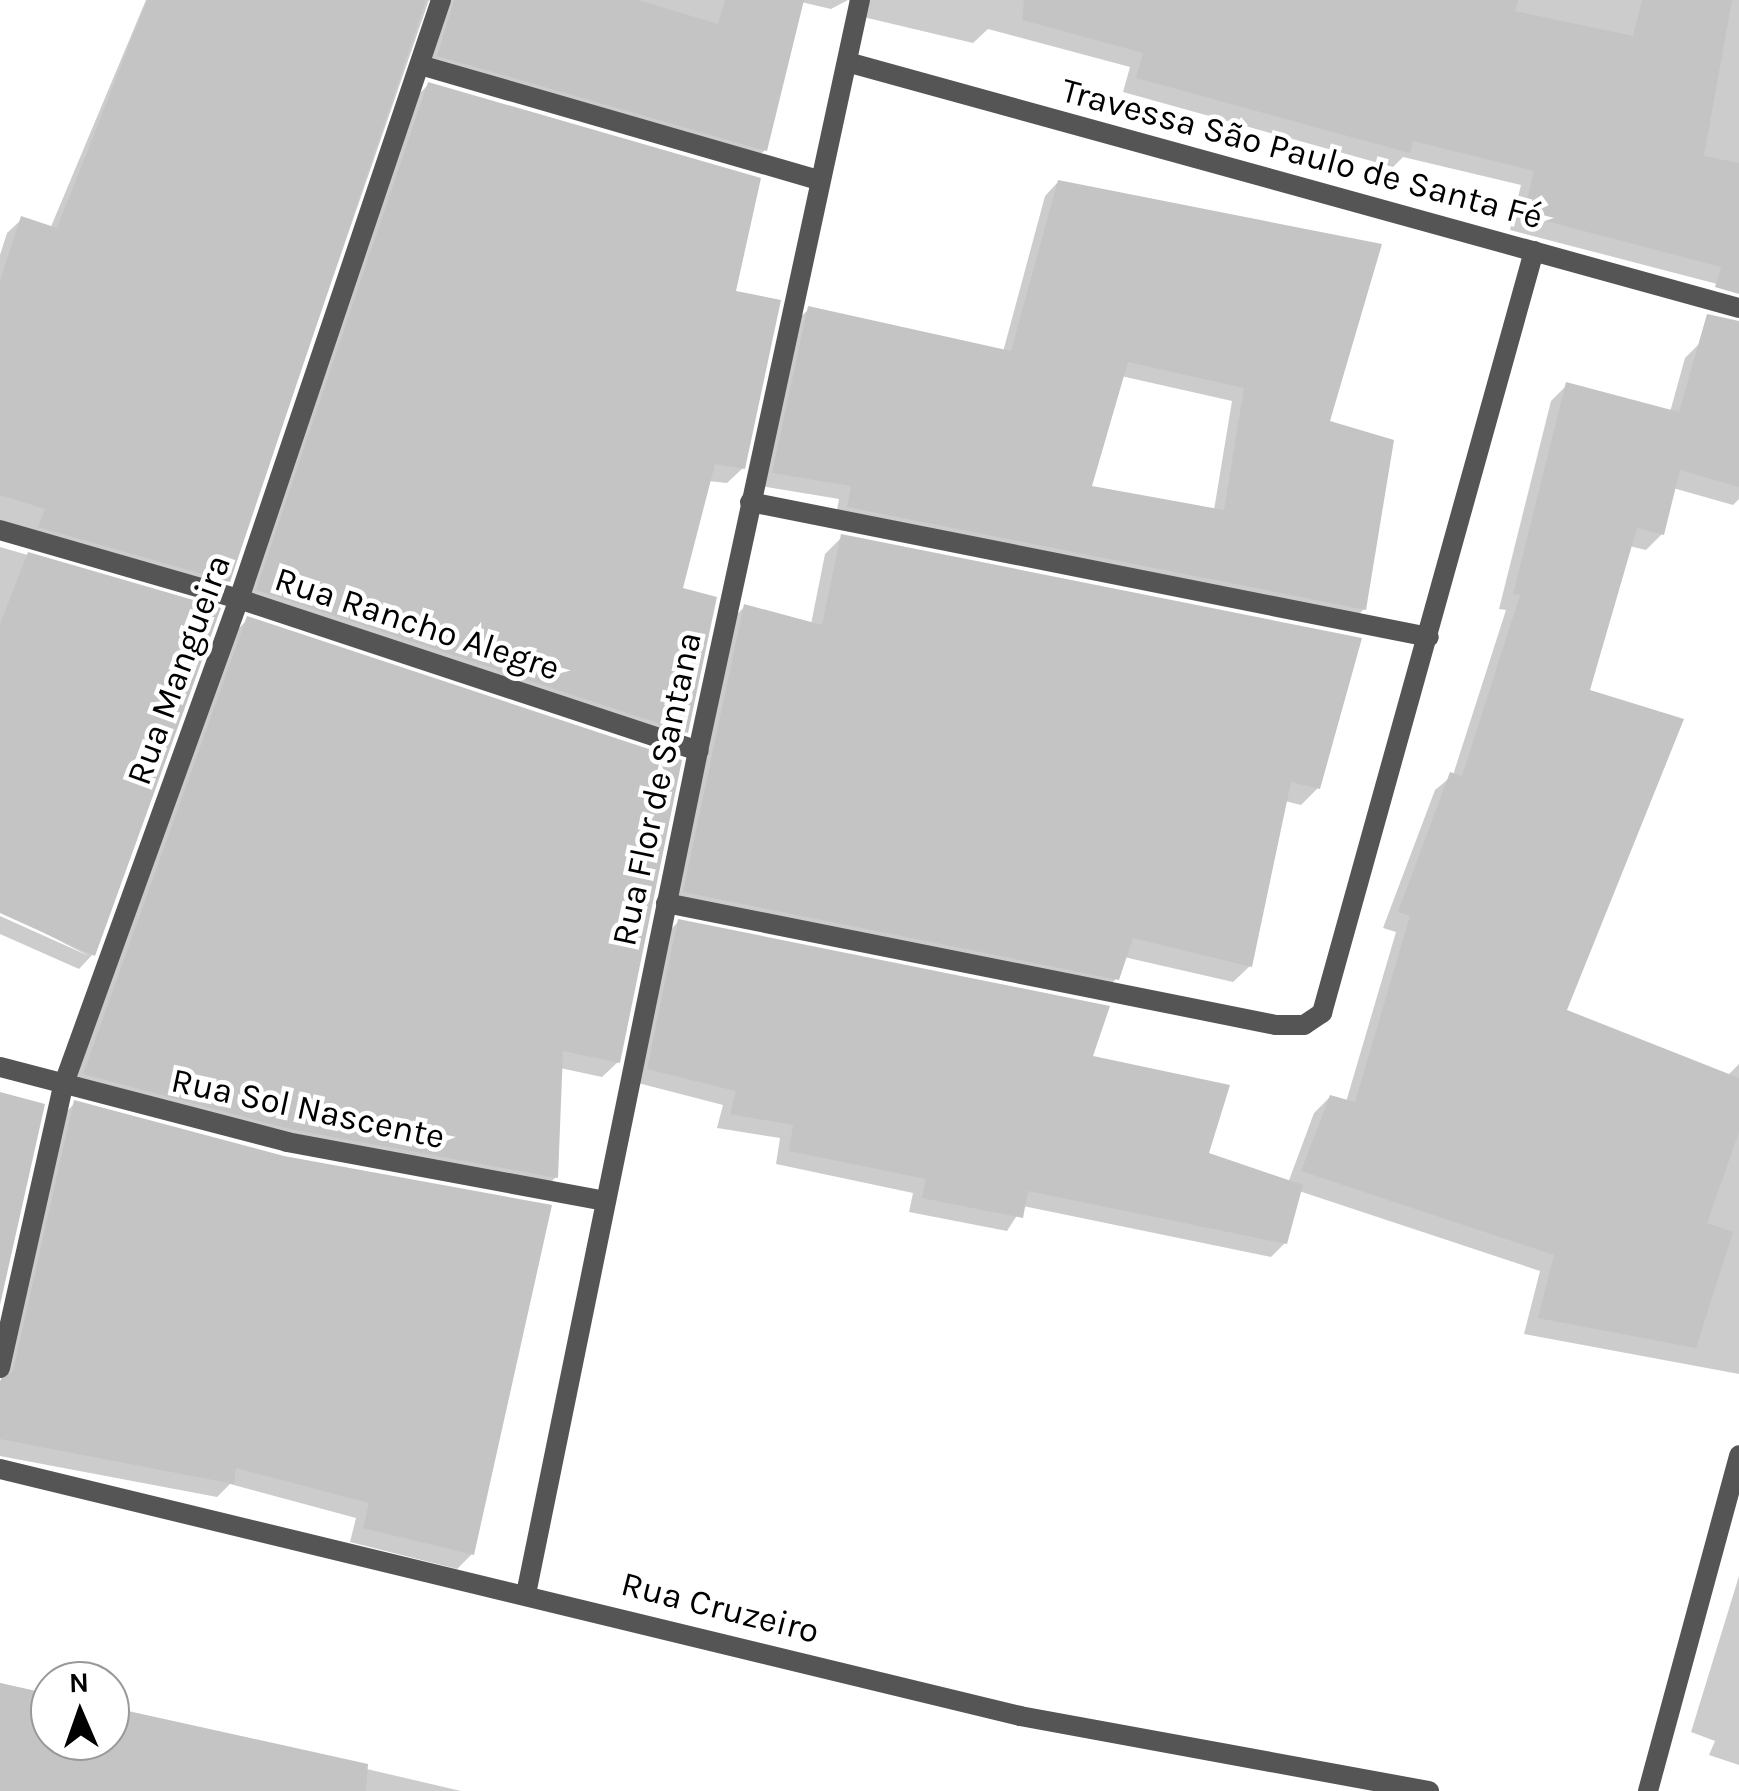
<!DOCTYPE html>
<meta charset="utf-8">
<style>
body{margin:0}
#map{position:relative;width:1739px;height:1791px;overflow:hidden;background:#fff;font-family:Karla,sans-serif}
div>[style]{position:absolute}
.shadow>*{inset:0;background:#0003}
.building>*{inset:0;background:#c4c4c4}
.street>*{height:20px;margin:-10px;padding:0 10px;transform-origin:10px;border-radius:10px;background:#555}
span{translate:-50% -50%;white-space:nowrap;text-align:center;line-height:1.15;-webkit-text-stroke:9px #fff;paint-order:stroke}
.street-label{font-size:35px;color:#000}
.north{position:absolute;left:30px;top:1661px;width:100px;height:100px;box-sizing:border-box;background:#fff;border:2px solid #999;border-radius:50%;rotate:358deg;font-size:28px;font-weight:700;line-height:40px;text-align:center;color:#000}
.north::after{content:'';display:block;margin:auto;width:35px;height:45px;background:#000;clip-path:polygon(50% 0,100% 100%,50% 72%,0 100%)}
</style>
<div id="map">
<div class="shadow">
<div style="clip-path:polygon(146px 0,429px 0,228px 581px,213px 595px,0 534px,0 255px,7px 233px,22px 219px,50px 229px)"></div>
<div style="clip-path:polygon(429px 0,848px 0,831px 9px,801px 2px,765px 150px,751px 164px,424px 70px,441px 14px)"></div>
<div style="clip-path:polygon(849px 0,1739px 0,1739px 256px,1721px 285px,1510px 230px,1521px 185px,1403px 157px,1393px 167px,1123px 92px,1130px 67px,988px 29px,973px 43px,859px 16px)"></div>
<div style="clip-path:polygon(429px 84px,733px 292px,743px 468px,727px 483px,708px 481px,680px 590px,686px 732px,670px 748px,242px 606px,413px 100px)"></div>
<div style="clip-path:polygon(evenodd,1058px 182px,1327px 423px,1364px 609px,1350px 623px,835px 520px,839px 499px,760px 486px,795px 322px,809px 309px,1003px 352px,1045px 196px,1058px 182px,1121px 376px,1232px 401px,1214px 510px,1088px 488px,1121px 376px)"></div>
<div style="clip-path:polygon(1701px 342px,1739px 351px,1739px 499px,1733px 505px,1673px 488px,1662px 534px,1646px 550px,1629px 546px,1587px 692px,1563px 1012px,1727px 1076px,1739px 1064px,1739px 1374px,1524px 1334px,1540px 1271px,1299px 1191px,1285px 1243px,1271px 1257px,1023px 1206px,1007px 1231px,909px 1212px,913px 1193px,776px 1164px,780px 1138px,717px 1128px,723px 1105px,634px 1082px,664px 936px,678px 922px,1090px 1058px,1206px 1155px,1288px 1183px,1314px 1113px,1330px 1097px,1346px 1102px,1396px 932px,1383px 928px,1435px 790px,1453px 775px,1506px 610px,1499px 609px,1551px 401px,1567px 385px,1670px 412px,1685px 358px)"></div>
<div style="clip-path:polygon(842px 537px,1318px 788px,1301px 805px,1285px 801px,1250px 966px,1233px 982px,1124px 957px,1117px 978px,1100px 995px,668px 909px,728px 624px,744px 607px,811px 624px,825px 554px)"></div>
<div style="clip-path:polygon(0 547px,218px 610px,93px 954px,79px 969px,0 934px,0 916px,89px 956px,0 910px)"></div>
<div style="clip-path:polygon(248px 619px,618px 1062px,602px 1077px,560px 1068px,556px 1177px,540px 1193px,69px 1090px,232px 635px)"></div>
<div style="clip-path:polygon(75px 1103px,472px 1554px,457px 1569px,350px 1542px,356px 1518px,230px 1484px,217px 1497px,0 1456px,0 1383px,60px 1118px)"></div>
<div style="clip-path:polygon(1739px 1576px,1739px 1765px,1709px 1755px,1715px 1741px,1691px 1732px)"></div>
<div style="clip-path:polygon(0 1683px,50px 1695px,50px 1741px,110px 1741px,110px 1709px,461px 1791px,0 1791px)"></div>
</div>
<div class="building">
<div style="clip-path:polygon(147px 0,426px 0,230px 582px,38px 527px,45px 509px,0 495px,0 281px,21px 216px,57px 228px)"></div>
<div style="clip-path:polygon(454px 0,638px 0,718px 24px,725px 0,804px 0,767px 151px,437px 56px)"></div>
<div style="clip-path:polygon(1024px 0,1518px 0,1515px 11px,1633px 36px,1642px 0,1732px 0,1704px 156px,1739px 163px,1739px 294px,1715px 287px,1721px 267px,1523px 215px,1534px 171px,1413px 141px,1410px 153px,1136px 78px,1143px 53px,1022px 20px)"></div>
<div style="clip-path:polygon(428px 82px,761px 178px,736px 291px,781px 300px,745px 469px,715px 464px,683px 588px,717px 597px,688px 733px,256px 590px)"></div>
<div style="clip-path:polygon(evenodd,1058px 180px,1382px 244px,1330px 421px,1394px 440px,1366px 610px,847px 507px,851px 486px,772px 473px,808px 306px,1011px 351px,1058px 180px,1128px 362px,1244px 388px,1224px 510px,1092px 486px,1128px 362px)"></div>
<div style="clip-path:polygon(1707px 314px,1739px 321px,1739px 487px,1680px 470px,1664px 535px,1637px 528px,1590px 690px,1684px 719px,1567px 1010px,1739px 1078px,1739px 1132px,1707px 1223px,1733px 1232px,1696px 1348px,1538px 1318px,1554px 1255px,1301px 1171px,1330px 1095px,1355px 1102px,1410px 916px,1398px 912px,1450px 772px,1462px 776px,1520px 595px,1513px 594px,1566px 382px,1679px 412px)"></div>
<div style="clip-path:polygon(841px 534px,1362px 638px,1320px 789px,1291px 782px,1252px 967px,1133px 938px,1119px 980px,683px 892px,744px 604px,822px 625px)"></div>
<div style="clip-path:polygon(28px 552px,221px 608px,95px 956px,0 913px,0 624px)"></div>
<div style="clip-path:polygon(247px 616px,682px 760px,620px 1063px,563px 1051px,558px 1178px,290px 1129px,83px 1074px)"></div>
<div style="clip-path:polygon(678px 919px,1110px 1006px,1093px 1056px,1230px 1085px,1209px 1153px,1303px 1185px,1287px 1244px,1028px 1191px,1023px 1218px,922px 1198px,926px 1179px,789px 1151px,793px 1125px,730px 1114px,736px 1091px,647px 1069px)"></div>
<div style="clip-path:polygon(0 1092px,45px 1104px,0 1305px)"></div>
<div style="clip-path:polygon(74px 1100px,284px 1156px,552px 1205px,474px 1555px,363px 1528px,369px 1503px,236px 1468px,234px 1484px,0 1439px,0 1381px,13px 1371px)"></div>
<div style="clip-path:polygon(0 1683px,50px 1694px,50px 1741px,110px 1741px,110px 1707px,368px 1764px,366px 1791px,0 1791px)"></div>
</div>
<div class="street">
<div style="left:847px;top:62px;width:925px;rotate:15.42deg"></div>
<div style="left:420px;top:65px;width:415px;rotate:16.1deg"></div>
<div style="left:750px;top:502px;width:692px;rotate:11.25deg"></div>
<div style="left:0;top:530px;width:249px;rotate:16.1deg"></div>
<div style="left:239px;top:599px;width:484px;rotate:18.3deg"></div>
<div style="left:666px;top:903px;width:622px;rotate:11.31deg"></div>
<div style="left:1276px;top:1025px;width:28px"></div>
<div style="left:1304px;top:1025px;width:22px;rotate:-34deg"></div>
<div style="left:1322px;top:1013px;width:791px;rotate:-74.45deg"></div>
<div style="left:0;top:1067px;width:297px;rotate:14.6deg"></div>
<div style="left:287px;top:1142px;width:323px;rotate:10.5deg"></div>
<div style="left:0;top:1368px;width:289px;rotate:-77.4deg"></div>
<div style="left:63px;top:1086px;width:518px;rotate:-70.13deg"></div>
<div style="left:239px;top:599px;width:632px;rotate:-71.36deg"></div>
<div style="left:0;top:1469px;width:1049px;rotate:13.61deg"></div>
<div style="left:1020px;top:1716px;width:416px;rotate:10.4deg"></div>
<div style="left:526px;top:1594px;width:860px;rotate:-78.47deg"></div>
<div style="left:698px;top:751px;width:768px;rotate:-77.83deg"></div>
<div style="left:1648px;top:1791px;width:348px;rotate:-74.8deg"></div>
</div>
<div class="street-label">
<span style="left:1302px;top:154px;rotate:15deg">Travessa São Paulo de Santa Fé</span>
<span style="left:417px;top:624px;rotate:18deg">Rua Rancho Alegre</span>
<span style="left:179px;top:670px;rotate:-70deg">Rua Mangueira</span>
<span style="left:657px;top:789px;rotate:-78deg">Rua Flor de Santana</span>
<span style="left:308px;top:1109px;rotate:12deg">Rua Sol Nascente</span>
<span style="left:720px;top:1608px;rotate:14deg">Rua Cruzeiro</span>
</div>
<div class="north">N</div>
</div>
